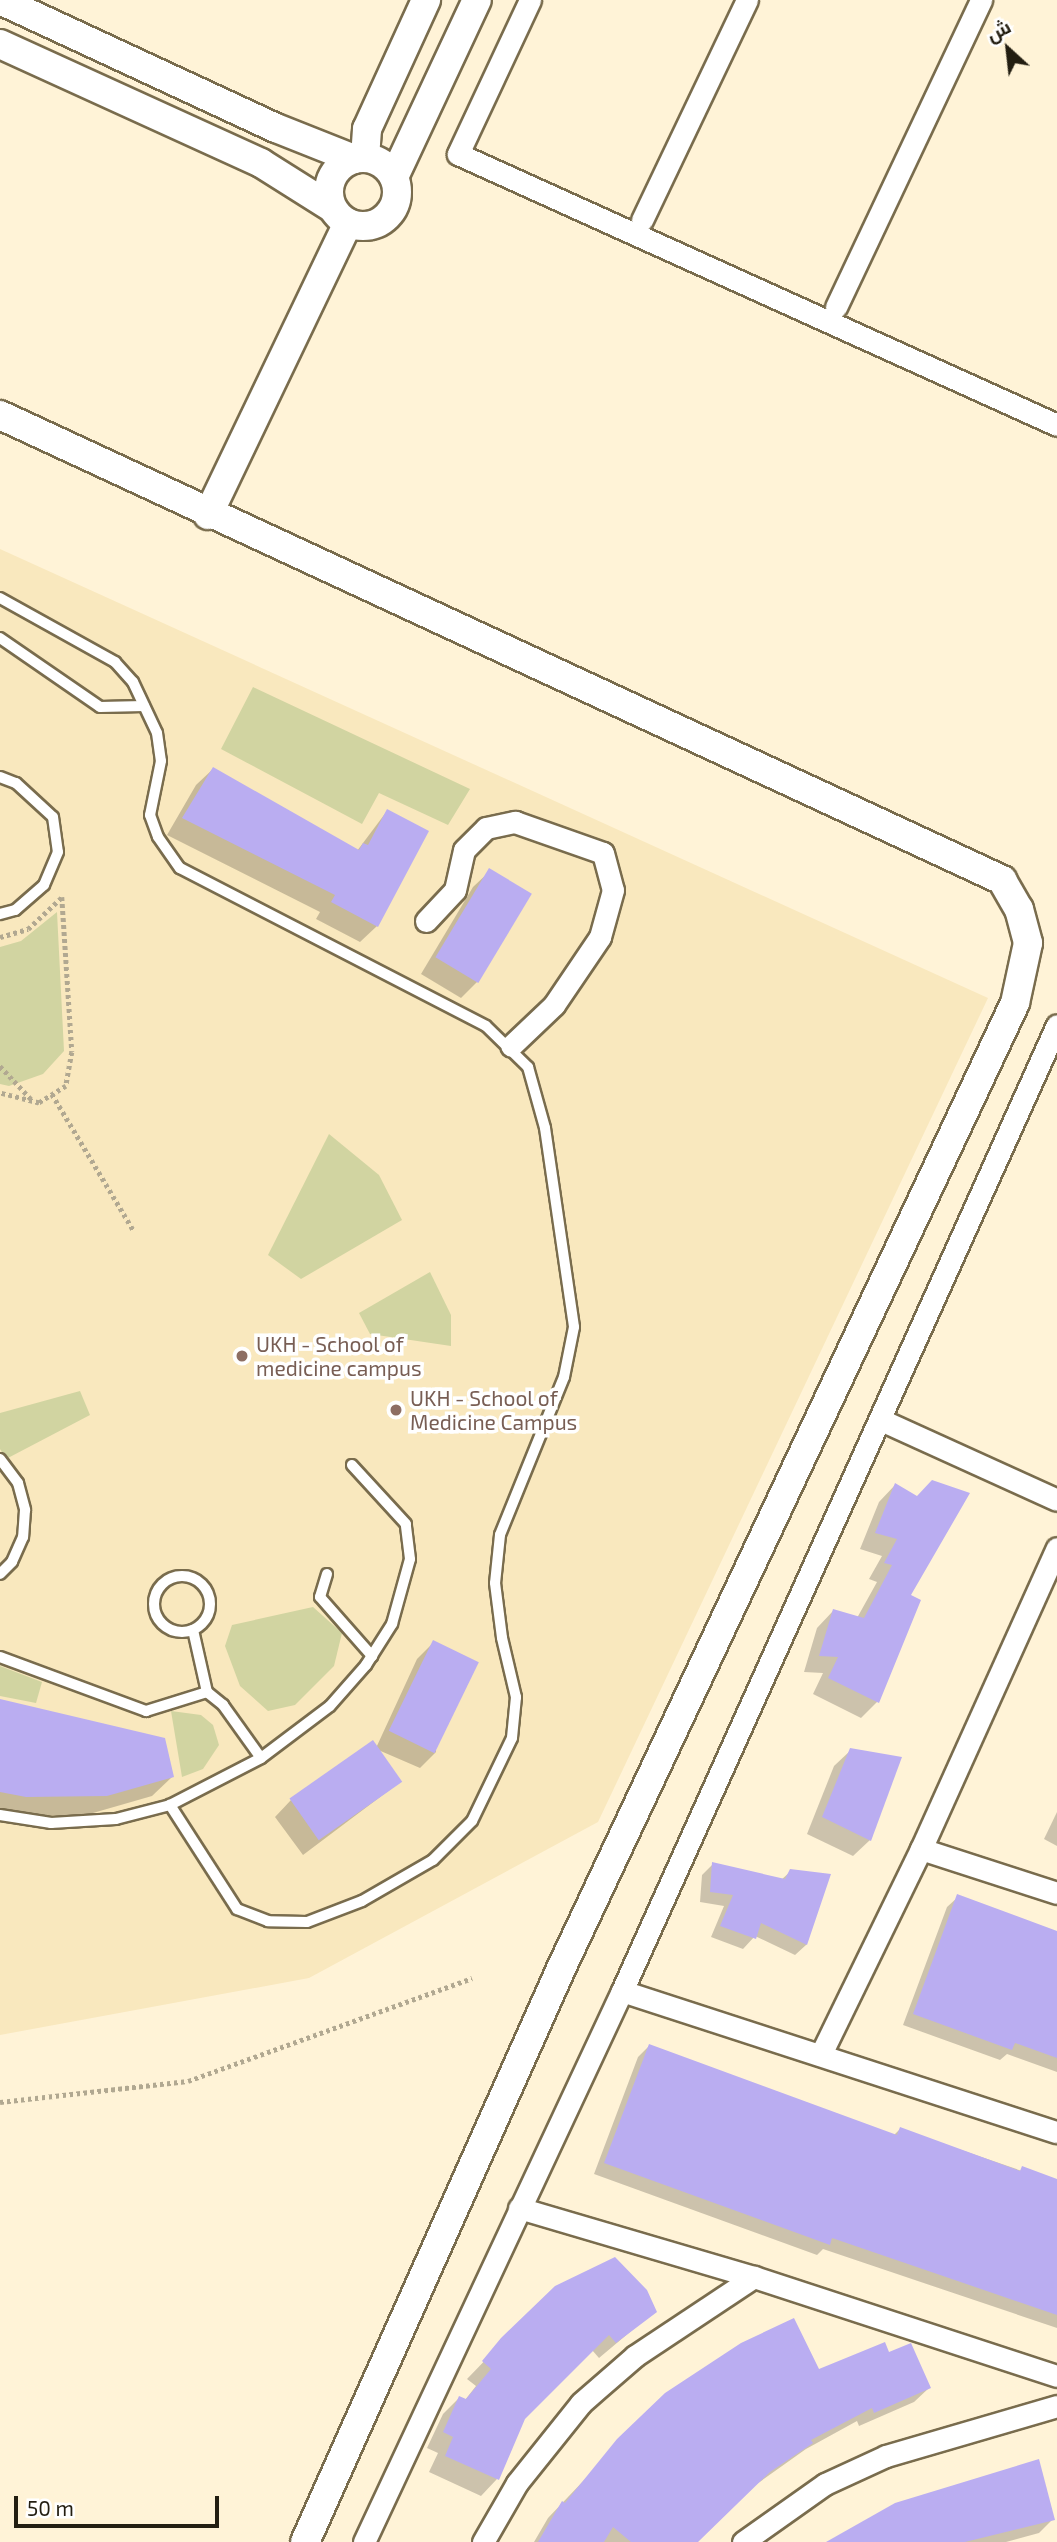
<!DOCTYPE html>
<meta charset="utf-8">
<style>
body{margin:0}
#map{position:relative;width:1057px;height:2542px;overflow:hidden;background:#fff3d7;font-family:"Exo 2",Cairo,sans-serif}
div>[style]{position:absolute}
.built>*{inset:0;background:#f9e8be}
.green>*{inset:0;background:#d1d4a1}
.shadow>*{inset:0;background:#0003}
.building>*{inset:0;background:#baadf1;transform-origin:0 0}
.path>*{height:4.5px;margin-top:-2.25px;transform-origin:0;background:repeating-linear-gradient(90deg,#b1a891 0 3.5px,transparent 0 7px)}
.roads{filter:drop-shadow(2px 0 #796c4d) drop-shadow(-2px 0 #796c4d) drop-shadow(0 2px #796c4d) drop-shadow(0 -2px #796c4d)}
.service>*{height:10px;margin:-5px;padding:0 5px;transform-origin:5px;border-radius:5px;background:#fff}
.service>.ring{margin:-5px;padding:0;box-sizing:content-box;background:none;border:10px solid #fff;border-radius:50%}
.minor>*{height:21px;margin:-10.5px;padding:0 10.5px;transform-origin:10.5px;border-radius:10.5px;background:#fff}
.tertiary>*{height:28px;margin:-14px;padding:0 14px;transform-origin:14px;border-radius:14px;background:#fff}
.tertiary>.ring{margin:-14px;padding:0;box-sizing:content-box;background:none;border:28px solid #fff;border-radius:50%}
.dots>*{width:19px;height:19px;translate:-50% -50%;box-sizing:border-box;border:4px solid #fff;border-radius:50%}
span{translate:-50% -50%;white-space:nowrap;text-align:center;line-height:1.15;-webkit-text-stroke:7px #fff;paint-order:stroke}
.education-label{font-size:21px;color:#785e54}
.left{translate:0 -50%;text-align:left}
.north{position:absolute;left:973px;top:14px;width:70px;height:70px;-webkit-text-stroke:5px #fff;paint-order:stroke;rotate:333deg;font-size:19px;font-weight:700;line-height:28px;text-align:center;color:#231e11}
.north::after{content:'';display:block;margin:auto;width:24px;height:32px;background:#231e11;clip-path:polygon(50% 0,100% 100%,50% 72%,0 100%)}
.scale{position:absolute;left:14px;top:2496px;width:205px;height:32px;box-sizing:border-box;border:4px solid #231e11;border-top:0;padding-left:9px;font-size:21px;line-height:24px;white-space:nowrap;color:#231e11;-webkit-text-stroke:5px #fff;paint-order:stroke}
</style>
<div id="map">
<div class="built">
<div style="clip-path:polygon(0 549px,988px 998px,598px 1822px,309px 1978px,0 2035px)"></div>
</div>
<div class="green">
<div style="clip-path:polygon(253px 687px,470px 789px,448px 825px,379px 793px,362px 824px,221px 749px)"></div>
<div style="clip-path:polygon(57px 912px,64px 1051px,43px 1074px,9px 1086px,0 1084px,0 947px,21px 941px)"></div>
<div style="clip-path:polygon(329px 1134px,379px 1175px,402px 1220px,301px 1279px,268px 1255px)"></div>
<div style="clip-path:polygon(430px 1272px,451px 1315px,451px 1346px,370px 1334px,359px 1313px)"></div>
<div style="clip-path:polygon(80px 1391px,90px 1415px,6px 1459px,0 1449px,0 1413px)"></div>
<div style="clip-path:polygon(313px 1607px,342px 1633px,334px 1666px,295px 1705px,268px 1711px,240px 1686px,225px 1646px,232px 1625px)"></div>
<div style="clip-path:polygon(0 1666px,42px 1682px,36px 1703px,0 1696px)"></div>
<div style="clip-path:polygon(171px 1711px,201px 1715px,213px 1725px,219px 1745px,203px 1769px,182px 1777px)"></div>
</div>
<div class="shadow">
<div style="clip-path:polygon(213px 769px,357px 851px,387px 811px,377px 926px,360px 942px,316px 919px,320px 912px,167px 835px,196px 785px)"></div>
<div style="clip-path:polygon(490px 871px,477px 982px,461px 998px,421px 974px,473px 887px)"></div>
<div style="clip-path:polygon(895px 1485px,909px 1596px,877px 1702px,861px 1718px,813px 1694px,823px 1673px,804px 1672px,817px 1628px,833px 1611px,857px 1618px,877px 1582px,869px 1579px,882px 1556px,860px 1549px,879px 1502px)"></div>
<div style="clip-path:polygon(434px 1642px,436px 1752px,420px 1768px,376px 1749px,400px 1782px,303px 1855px,275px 1817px,291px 1800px,376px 1748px,417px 1659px)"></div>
<div style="clip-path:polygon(0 1701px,172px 1777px,152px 1796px,86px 1815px,0 1815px)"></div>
<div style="clip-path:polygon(851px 1750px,870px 1840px,853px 1856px,807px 1834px,834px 1766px)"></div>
<div style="clip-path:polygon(1057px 1812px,1057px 1846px,1044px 1839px)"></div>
<div style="clip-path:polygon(713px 1864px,781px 1880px,791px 1871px,829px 1876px,806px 1945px,795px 1955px,755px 1936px,743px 1949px,711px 1937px,724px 1906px,700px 1902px,702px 1875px)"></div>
<div style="clip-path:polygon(958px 1897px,1057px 1933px,1057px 2072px,1007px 2054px,1000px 2060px,903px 2025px,947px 1907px)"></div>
<div style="clip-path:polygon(649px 2046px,894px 2135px,900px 2129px,1057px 2183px,1057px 2328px,823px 2249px,817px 2255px,594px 2174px,638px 2057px)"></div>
<div style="clip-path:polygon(556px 2287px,655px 2311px,599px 2358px,592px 2350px,524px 2418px,497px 2479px,481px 2496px,429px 2472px,438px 2453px,427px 2448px,443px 2414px,459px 2398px,465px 2400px,476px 2386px,467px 2379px)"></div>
<div style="clip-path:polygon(888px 2354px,929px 2388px,914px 2402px,859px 2426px,857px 2421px,806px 2449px,754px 2486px,696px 2542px,534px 2542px,548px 2518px,666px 2394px,819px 2372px)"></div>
<div style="clip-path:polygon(1053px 2519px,1039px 2533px,1006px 2542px,828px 2542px)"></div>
</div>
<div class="building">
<div style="clip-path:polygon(213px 767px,359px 850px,363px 843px,368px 845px,387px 809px,429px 831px,378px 927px,331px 902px,335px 895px,182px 818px)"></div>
<div style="left:489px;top:868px;width:50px;height:104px;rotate:31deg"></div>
<div style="clip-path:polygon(932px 1480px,970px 1493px,911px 1595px,921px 1600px,879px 1703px,828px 1678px,838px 1657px,819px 1656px,833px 1609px,864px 1618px,892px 1565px,884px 1563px,897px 1539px,875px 1533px,895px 1483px,917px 1496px)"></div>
<div style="left:433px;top:1640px;width:51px;height:101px;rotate:26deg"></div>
<div style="clip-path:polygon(0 1699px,165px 1738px,174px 1777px,107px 1796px,26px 1797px,0 1792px)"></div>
<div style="left:373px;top:1740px;width:51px;height:102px;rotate:55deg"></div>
<div style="clip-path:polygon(850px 1748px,902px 1757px,871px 1841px,822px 1817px)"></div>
<div style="clip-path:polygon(712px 1862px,785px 1879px,790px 1869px,831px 1874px,807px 1945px,761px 1923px,756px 1939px,720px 1926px,733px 1895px,710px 1892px)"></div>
<div style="clip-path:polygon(957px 1894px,1057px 1931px,1057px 2058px,1015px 2043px,1012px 2050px,913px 2014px)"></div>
<div style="clip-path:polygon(649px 2044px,897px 2135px,900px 2127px,1020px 2171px,1022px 2166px,1057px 2179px,1057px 2315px,832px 2238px,830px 2245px,604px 2163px)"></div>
<div style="clip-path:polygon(615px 2257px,647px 2290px,657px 2312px,616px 2343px,609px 2335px,525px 2419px,499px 2480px,445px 2456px,453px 2437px,443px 2432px,459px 2396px,466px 2399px,491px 2369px,482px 2361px,501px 2338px,555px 2286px)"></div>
<div style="clip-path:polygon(794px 2318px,819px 2369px,885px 2342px,889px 2352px,911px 2343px,931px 2388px,874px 2413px,872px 2408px,811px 2440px,813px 2443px,770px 2472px,698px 2542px,631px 2542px,613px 2527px,604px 2542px,538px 2542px,562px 2501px,565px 2503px,617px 2439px,665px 2393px,741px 2343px)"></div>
<div style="clip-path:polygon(1039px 2459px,1055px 2520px,965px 2542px,826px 2542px,895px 2503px)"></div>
</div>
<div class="path">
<div style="left:0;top:937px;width:29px;rotate:-16deg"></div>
<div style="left:28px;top:929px;width:47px;rotate:-43.3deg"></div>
<div style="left:62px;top:897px;width:155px;rotate:86.3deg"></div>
<div style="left:72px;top:1052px;width:35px;rotate:100deg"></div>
<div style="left:66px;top:1086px;width:32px;rotate:148deg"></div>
<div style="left:39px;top:1103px;width:40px;rotate:-165.6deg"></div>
<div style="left:0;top:1066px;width:48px;rotate:46.7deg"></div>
<div style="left:52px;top:1094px;width:160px;rotate:59.1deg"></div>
<div style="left:0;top:2102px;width:189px;rotate:-6.4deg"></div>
<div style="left:188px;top:2081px;width:302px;rotate:-19.9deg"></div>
</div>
<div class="roads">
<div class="service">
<div style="left:0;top:598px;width:132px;rotate:29.1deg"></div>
<div style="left:115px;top:662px;width:27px;rotate:48deg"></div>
<div style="left:133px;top:682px;width:56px;rotate:64.8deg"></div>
<div style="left:157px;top:733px;width:28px;rotate:82deg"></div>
<div style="left:161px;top:761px;width:55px;rotate:101.5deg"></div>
<div style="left:150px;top:815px;width:23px;rotate:70deg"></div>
<div style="left:158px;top:837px;width:38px;rotate:55deg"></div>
<div style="left:180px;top:868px;width:344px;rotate:27.3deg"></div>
<div style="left:486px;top:1026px;width:59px;rotate:44.3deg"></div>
<div style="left:528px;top:1067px;width:63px;rotate:74.4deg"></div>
<div style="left:545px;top:1128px;width:201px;rotate:81.7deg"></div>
<div style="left:574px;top:1327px;width:51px;rotate:101.3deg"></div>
<div style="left:564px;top:1377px;width:170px;rotate:112.1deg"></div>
<div style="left:500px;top:1535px;width:48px;rotate:95.9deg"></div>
<div style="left:495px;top:1583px;width:55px;rotate:82.7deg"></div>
<div style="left:502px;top:1638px;width:61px;rotate:76.7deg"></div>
<div style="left:516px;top:1697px;width:41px;rotate:95.6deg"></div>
<div style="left:512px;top:1738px;width:92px;rotate:115.7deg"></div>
<div style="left:472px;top:1821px;width:55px;rotate:135deg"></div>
<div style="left:433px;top:1860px;width:82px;rotate:150deg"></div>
<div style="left:362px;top:1901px;width:59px;rotate:159.1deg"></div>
<div style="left:307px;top:1922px;width:39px;rotate:-179deg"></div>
<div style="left:268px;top:1921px;width:33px;rotate:-159deg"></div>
<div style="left:237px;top:1909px;width:124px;rotate:-122.8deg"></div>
<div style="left:0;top:638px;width:121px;rotate:34.6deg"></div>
<div style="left:100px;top:707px;width:44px;rotate:-1.3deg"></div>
<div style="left:0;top:777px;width:17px;rotate:21deg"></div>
<div style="left:16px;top:783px;width:50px;rotate:42.6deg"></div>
<div style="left:53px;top:817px;width:35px;rotate:82deg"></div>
<div style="left:58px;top:852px;width:36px;rotate:113deg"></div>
<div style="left:44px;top:885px;width:38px;rotate:139deg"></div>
<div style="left:15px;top:910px;width:16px;rotate:165deg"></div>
<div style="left:0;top:1459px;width:30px;rotate:53deg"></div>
<div style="left:18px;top:1483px;width:28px;rotate:75deg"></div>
<div style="left:25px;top:1510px;width:27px;rotate:94deg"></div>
<div style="left:23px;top:1537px;width:27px;rotate:114deg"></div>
<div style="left:12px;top:1562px;width:17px;rotate:135deg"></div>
<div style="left:327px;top:1574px;width:24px;rotate:107deg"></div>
<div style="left:320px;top:1597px;width:79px;rotate:48.6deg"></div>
<div class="ring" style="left:154px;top:1576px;width:46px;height:46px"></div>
<div style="left:193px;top:1630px;width:64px;rotate:77.3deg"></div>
<div style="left:0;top:1657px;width:156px;rotate:20.3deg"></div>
<div style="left:146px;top:1711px;width:64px;rotate:-17.3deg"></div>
<div style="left:207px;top:1692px;width:21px;rotate:39deg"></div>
<div style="left:223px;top:1705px;width:65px;rotate:54.4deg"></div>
<div style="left:0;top:1815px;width:52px;rotate:8.9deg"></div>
<div style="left:51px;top:1823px;width:65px;rotate:-3.5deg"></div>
<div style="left:116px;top:1819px;width:56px;rotate:-14.5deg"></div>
<div style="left:170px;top:1805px;width:102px;rotate:-27.3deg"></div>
<div style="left:261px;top:1758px;width:86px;rotate:-37deg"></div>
<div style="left:330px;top:1706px;width:55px;rotate:-48.7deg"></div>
<div style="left:366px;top:1665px;width:49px;rotate:-57.6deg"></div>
<div style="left:392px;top:1624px;width:67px;rotate:-74.5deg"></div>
<div style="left:410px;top:1559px;width:35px;rotate:-97deg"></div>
<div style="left:406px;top:1524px;width:80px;rotate:-132.5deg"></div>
</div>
<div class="minor">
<div style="left:530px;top:0;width:170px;rotate:115.1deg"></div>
<div style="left:458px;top:154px;width:657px;rotate:24.34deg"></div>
<div style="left:642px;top:220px;width:244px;rotate:-64.5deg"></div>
<div style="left:836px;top:307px;width:340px;rotate:-64.7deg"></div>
<div style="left:426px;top:921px;width:42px;rotate:-46.9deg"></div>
<div style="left:455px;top:890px;width:41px;rotate:-77.3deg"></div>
<div style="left:464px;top:850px;width:31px;rotate:-45deg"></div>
<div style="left:486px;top:828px;width:30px;rotate:-12deg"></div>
<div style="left:515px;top:822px;width:93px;rotate:19.4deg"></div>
<div style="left:603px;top:853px;width:38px;rotate:75deg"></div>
<div style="left:613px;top:890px;width:49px;rotate:105.5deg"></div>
<div style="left:600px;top:937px;width:82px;rotate:124.1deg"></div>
<div style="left:554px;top:1005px;width:59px;rotate:136.4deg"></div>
<div style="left:881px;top:1420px;width:193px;rotate:24.4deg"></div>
<div style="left:921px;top:1849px;width:143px;rotate:17.9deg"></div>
<div style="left:622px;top:1991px;width:457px;rotate:18deg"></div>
<div style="left:822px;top:2052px;width:226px;rotate:-64deg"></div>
<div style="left:921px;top:1849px;width:330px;rotate:-65.7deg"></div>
<div style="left:519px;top:2208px;width:245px;rotate:16.4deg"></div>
<div style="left:754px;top:2277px;width:319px;rotate:18.1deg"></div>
<div style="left:364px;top:2542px;width:608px;rotate:-64.91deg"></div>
<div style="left:622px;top:1991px;width:1059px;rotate:-65.76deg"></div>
<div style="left:483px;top:2542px;width:68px;rotate:-60deg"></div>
<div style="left:517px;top:2483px;width:102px;rotate:-51.3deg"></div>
<div style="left:581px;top:2403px;width:72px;rotate:-41deg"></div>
<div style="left:635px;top:2356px;width:143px;rotate:-33.6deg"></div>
<div style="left:743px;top:2542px;width:100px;rotate:-35.3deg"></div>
<div style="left:825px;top:2484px;width:67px;rotate:-24.7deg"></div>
<div style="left:886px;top:2456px;width:178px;rotate:-16.3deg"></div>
</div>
<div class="tertiary">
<div style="left:0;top:0;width:304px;rotate:24.9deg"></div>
<div style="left:276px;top:128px;width:84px;rotate:21.7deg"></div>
<div style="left:0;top:44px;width:287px;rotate:24.5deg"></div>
<div style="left:261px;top:163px;width:83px;rotate:32.2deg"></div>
<div class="ring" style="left:329px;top:158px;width:40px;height:40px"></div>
<div style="left:365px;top:158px;width:29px;rotate:-86deg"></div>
<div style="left:367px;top:129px;width:142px;rotate:-65.4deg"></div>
<div style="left:394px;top:177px;width:195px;rotate:-64.9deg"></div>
<div style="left:0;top:415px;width:1105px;rotate:24.89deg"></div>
<div style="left:1002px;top:880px;width:34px;rotate:60deg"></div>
<div style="left:1019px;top:909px;width:35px;rotate:75deg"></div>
<div style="left:1028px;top:943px;width:61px;rotate:102.2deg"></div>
<div style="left:1015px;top:1003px;width:1070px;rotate:115.18deg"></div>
<div style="left:560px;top:1971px;width:625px;rotate:114.06deg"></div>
<div style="left:208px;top:515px;width:324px;rotate:-64.4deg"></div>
</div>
</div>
<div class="dots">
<div style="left:242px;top:1356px;background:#8d6e63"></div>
<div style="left:396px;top:1410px;background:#8d6e63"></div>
</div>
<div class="education-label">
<span class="left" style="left:256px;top:1356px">UKH - School of<br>medicine campus</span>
<span class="left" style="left:410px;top:1410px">UKH - School of<br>Medicine Campus</span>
</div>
<div class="north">ش</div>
<div class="scale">50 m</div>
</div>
